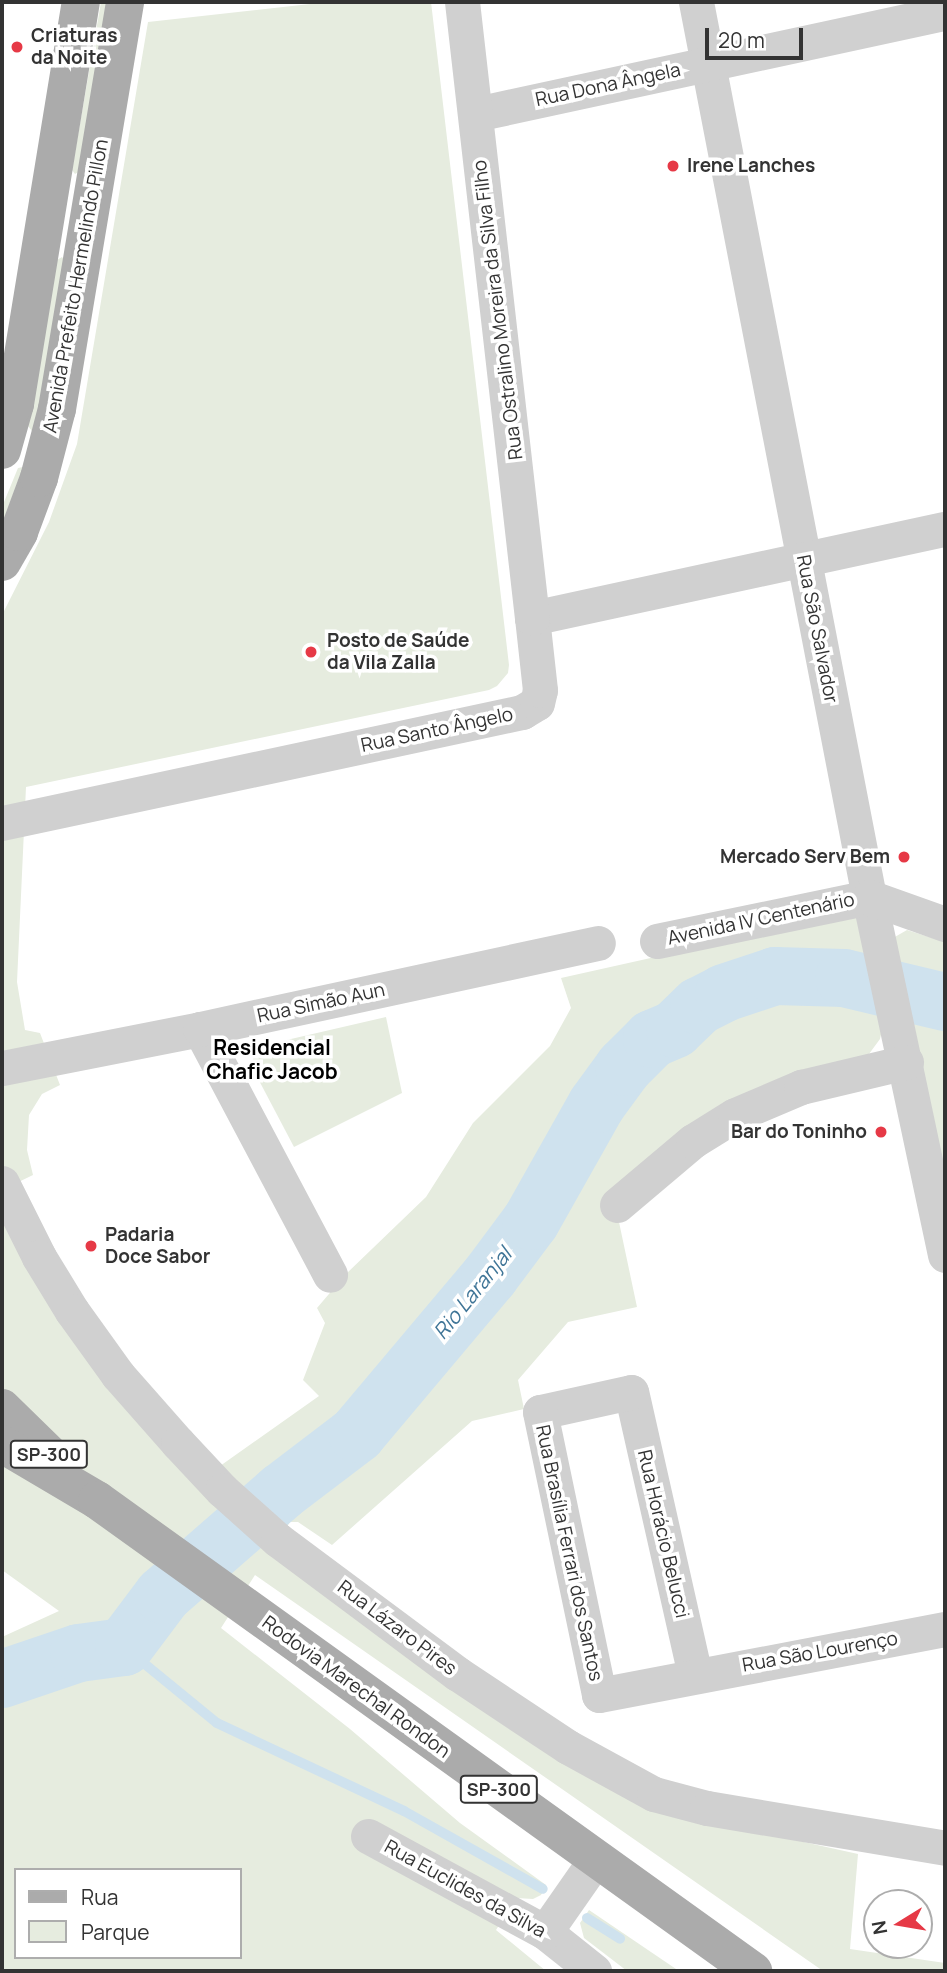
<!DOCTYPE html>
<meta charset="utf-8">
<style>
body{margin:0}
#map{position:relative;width:947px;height:1973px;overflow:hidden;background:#fff;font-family:Manrope,sans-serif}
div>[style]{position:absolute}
.green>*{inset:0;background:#e6ecdf}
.stream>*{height:10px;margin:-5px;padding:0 5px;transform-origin:5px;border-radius:5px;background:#cfe2ee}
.river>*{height:58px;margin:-29px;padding:0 29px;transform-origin:29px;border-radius:29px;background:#cfe2ee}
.minor>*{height:35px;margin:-17.5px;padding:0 17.5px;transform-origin:17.5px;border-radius:17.5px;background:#d0d0d0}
.major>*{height:38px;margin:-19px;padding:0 19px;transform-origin:19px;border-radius:19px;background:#ababab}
.dots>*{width:19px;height:19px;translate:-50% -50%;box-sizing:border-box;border:4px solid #fff;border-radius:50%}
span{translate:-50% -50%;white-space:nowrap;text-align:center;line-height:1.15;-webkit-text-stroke:7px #fff;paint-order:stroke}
.shield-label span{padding:2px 5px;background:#fff;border:2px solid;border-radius:5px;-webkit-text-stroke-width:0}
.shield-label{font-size:18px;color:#333;font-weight:700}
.poi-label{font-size:19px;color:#333;font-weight:700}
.left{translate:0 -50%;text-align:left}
.right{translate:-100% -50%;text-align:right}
.street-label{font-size:19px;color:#333}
.neighbourhood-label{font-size:21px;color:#000;font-weight:700}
.water-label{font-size:21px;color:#3f7597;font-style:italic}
.frame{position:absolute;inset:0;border:4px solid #333;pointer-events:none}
.legend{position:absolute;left:14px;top:1868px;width:228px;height:91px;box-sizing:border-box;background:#fff;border:2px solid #adadad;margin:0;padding:9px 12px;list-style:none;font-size:21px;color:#333}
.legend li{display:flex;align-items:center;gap:14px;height:35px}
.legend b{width:35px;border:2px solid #adadad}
.north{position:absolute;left:863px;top:1889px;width:70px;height:70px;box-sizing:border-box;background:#fff;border:2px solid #adadad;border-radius:50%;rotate:259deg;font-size:19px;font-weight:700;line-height:28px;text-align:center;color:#333}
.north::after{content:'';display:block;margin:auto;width:24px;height:32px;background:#e63946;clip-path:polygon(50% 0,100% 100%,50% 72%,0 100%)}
.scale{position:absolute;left:705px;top:28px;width:98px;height:32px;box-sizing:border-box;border:4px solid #333;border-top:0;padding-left:9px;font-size:21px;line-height:24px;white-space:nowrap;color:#333;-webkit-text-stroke:5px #fff;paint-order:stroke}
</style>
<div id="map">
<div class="green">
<div style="clip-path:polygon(101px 2px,109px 2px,80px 171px,75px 174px,72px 170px)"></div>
<div style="clip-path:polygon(328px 2px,431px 2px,509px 665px,508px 673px,497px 686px,489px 690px,26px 787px,17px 982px,25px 1030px,40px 1033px,60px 1085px,42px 1094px,29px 1115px,27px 1150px,33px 1175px,2px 1190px,2px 615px,49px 522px,77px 444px,148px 22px)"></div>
<div style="clip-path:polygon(62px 257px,65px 261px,36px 428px,32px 431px,28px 426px,57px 260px)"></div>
<div style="clip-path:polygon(23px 467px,2px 525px,2px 507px,18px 468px)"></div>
<div style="clip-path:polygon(evenodd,844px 915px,854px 917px,893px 938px,907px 930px,945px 942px,945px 1182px,882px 1030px,880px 1039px,869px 1054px,612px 1189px,637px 1307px,568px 1322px,518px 1380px,524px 1409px,472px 1421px,332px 1545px,298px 1522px,290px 1522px,269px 1555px,678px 1814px,858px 1854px,850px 1949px,945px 1963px,945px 1971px,823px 1971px,255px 1575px,221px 1628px,350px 1729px,460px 1823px,546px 1885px,541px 1895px,533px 1899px,516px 1898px,496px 1930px,546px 1971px,2px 1971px,2px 1637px,59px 1611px,2px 1570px,2px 1217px,220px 1466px,319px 1396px,303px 1380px,325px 1323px,317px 1308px,346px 1274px,426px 1197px,473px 1123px,550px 1046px,571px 1008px,561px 978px,844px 915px,16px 1870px,240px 1870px,240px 1957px,16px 1957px,16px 1870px)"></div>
<div style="clip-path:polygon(386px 1017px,402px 1093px,294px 1147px,254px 1071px,253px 1059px,256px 1051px,265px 1045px)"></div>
<div style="clip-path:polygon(589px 1910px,679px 1971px,627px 1971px,584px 1938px,580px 1923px)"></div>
</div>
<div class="stream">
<div style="left:124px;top:1647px;width:120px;rotate:39.3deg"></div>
<div style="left:217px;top:1723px;width:207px;rotate:25.2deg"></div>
<div style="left:404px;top:1811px;width:159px;rotate:29.3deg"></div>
<div style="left:587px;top:1918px;width:39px;rotate:32deg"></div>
</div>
<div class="river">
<div style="left:2px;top:1679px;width:81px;rotate:-18.7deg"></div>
<div style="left:79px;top:1653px;width:45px;rotate:-7.6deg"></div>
<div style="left:124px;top:1647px;width:65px;rotate:-53.1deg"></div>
<div style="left:163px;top:1595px;width:157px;rotate:-41.1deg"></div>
<div style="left:281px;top:1492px;width:96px;rotate:-37.3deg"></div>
<div style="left:357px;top:1434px;width:207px;rotate:-49.9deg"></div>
<div style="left:490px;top:1276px;width:69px;rotate:-53.3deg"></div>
<div style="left:531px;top:1221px;width:134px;rotate:-60.6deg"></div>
<div style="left:597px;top:1104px;width:46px;rotate:-53.9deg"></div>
<div style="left:624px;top:1067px;width:40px;rotate:-45deg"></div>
<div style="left:652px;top:1039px;width:25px;rotate:-23deg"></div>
<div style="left:675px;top:1029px;width:33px;rotate:-44deg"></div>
<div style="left:699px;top:1006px;width:28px;rotate:-27deg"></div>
<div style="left:724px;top:993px;width:54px;rotate:-18.4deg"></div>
<div style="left:775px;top:976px;width:69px;rotate:1.7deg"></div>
<div style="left:844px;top:978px;width:104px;rotate:13.4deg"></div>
</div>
<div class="minor">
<div style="left:696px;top:2px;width:912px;rotate:79.06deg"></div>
<div style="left:869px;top:897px;width:366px;rotate:78deg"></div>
<div style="left:476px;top:114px;width:480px;rotate:-12.2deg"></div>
<div style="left:532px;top:618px;width:422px;rotate:-12.2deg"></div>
<div style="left:2px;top:823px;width:532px;rotate:-12.05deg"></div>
<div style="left:522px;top:712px;width:17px;rotate:-31deg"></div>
<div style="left:537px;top:703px;width:13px;rotate:-77deg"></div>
<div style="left:540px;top:690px;width:72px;rotate:-96.3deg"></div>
<div style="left:532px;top:618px;width:620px;rotate:-96.48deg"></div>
<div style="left:657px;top:941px;width:217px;rotate:-11.7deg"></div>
<div style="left:869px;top:897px;width:81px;rotate:19.6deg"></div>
<div style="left:200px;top:1029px;width:278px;rotate:62.1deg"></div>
<div style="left:2px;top:1068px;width:202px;rotate:-11.1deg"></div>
<div style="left:200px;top:1029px;width:407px;rotate:-12.2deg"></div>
<div style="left:2px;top:1183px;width:83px;rotate:63.4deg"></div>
<div style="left:39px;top:1257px;width:63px;rotate:58.6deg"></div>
<div style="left:72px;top:1311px;width:79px;rotate:54.3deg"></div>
<div style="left:118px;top:1375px;width:91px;rotate:48.6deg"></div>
<div style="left:178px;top:1443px;width:64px;rotate:46.9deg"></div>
<div style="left:222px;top:1490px;width:75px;rotate:41.8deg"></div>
<div style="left:278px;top:1540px;width:224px;rotate:36.7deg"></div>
<div style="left:458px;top:1674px;width:132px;rotate:33.6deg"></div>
<div style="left:568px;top:1747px;width:98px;rotate:28.7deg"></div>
<div style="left:654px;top:1794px;width:55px;rotate:14.8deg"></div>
<div style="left:707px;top:1808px;width:241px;rotate:9.5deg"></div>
<div style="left:617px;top:1205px;width:99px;rotate:-40.1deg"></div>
<div style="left:693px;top:1141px;width:49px;rotate:-31.8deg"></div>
<div style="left:735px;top:1115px;width:72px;rotate:-23deg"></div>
<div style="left:801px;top:1087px;width:108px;rotate:-13.4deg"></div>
<div style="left:695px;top:1675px;width:290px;rotate:-102.7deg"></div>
<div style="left:631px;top:1392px;width:93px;rotate:167.6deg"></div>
<div style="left:540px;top:1412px;width:289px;rotate:78.2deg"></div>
<div style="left:599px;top:1695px;width:352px;rotate:-10.8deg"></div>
<div style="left:368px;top:1836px;width:201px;rotate:28.5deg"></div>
<div style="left:545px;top:1932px;width:63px;rotate:38.5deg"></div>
<div style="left:545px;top:1932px;width:89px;rotate:-55.1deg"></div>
</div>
<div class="major">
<div style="left:2px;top:450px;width:48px;rotate:-74.2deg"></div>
<div style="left:15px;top:404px;width:407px;rotate:-80.7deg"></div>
<div style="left:2px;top:562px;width:34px;rotate:-60deg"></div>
<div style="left:19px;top:532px;width:58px;rotate:-69.7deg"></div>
<div style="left:39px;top:478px;width:71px;rotate:-75.4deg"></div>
<div style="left:57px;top:409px;width:413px;rotate:-80.5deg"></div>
<div style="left:2px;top:1408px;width:71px;rotate:44.4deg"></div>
<div style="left:2px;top:1444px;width:110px;rotate:30.5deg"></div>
<div style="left:97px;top:1500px;width:808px;rotate:35.68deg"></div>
</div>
<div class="dots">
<div style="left:17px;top:47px;background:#e63946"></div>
<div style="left:673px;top:166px;background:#e63946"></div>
<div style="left:311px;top:652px;background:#e63946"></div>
<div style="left:904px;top:857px;background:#e63946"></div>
<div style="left:881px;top:1132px;background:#e63946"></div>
<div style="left:91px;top:1246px;background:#e63946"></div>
</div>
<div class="shield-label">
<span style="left:49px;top:1454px">SP-300</span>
<span style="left:499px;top:1789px">SP-300</span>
</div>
<div class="poi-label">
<span class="left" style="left:31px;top:47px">Criaturas<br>da Noite</span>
<span class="left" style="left:687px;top:166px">Irene Lanches</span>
<span class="left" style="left:327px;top:652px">Posto de Saúde<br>da Vila Zalla</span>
<span class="right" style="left:890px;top:857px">Mercado Serv Bem</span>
<span class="right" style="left:867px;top:1132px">Bar do Toninho</span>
<span class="left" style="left:105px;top:1246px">Padaria<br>Doce Sabor</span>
</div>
<div class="street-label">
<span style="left:608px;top:85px;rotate:-12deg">Rua Dona Ângela</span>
<span style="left:76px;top:286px;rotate:-80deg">Avenida Prefeito Hermelindo Pillon</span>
<span style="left:498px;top:310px;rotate:-97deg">Rua Ostralino Moreira da Silva Filho</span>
<span style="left:817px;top:629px;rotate:79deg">Rua São Salvador</span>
<span style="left:437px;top:730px;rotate:-12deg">Rua Santo Ângelo</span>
<span style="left:761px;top:919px;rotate:-12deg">Avenida IV Centenário</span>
<span style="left:321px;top:1003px;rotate:-12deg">Rua Simão Aun</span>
<span style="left:663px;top:1534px;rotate:77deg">Rua Horácio Belucci</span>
<span style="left:569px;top:1553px;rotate:78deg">Rua Brasília Ferrari dos Santos</span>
<span style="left:397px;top:1628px;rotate:37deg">Rua Lázaro Pires</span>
<span style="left:820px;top:1652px;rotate:-10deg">Rua São Lourenço</span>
<span style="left:356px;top:1687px;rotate:36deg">Rodovia Marechal Rondon</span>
<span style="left:465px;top:1889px;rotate:29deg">Rua Euclides da Silva</span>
</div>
<div class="neighbourhood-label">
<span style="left:272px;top:1059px">Residencial<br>Chafic Jacob</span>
</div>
<div class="water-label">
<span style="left:472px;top:1293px;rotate:-51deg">Rio Laranjal</span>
</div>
<div class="frame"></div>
<ul class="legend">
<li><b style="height:9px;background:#ababab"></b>Rua</li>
<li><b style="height:19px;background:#e6ecdf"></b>Parque</li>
</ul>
<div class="north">N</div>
<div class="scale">20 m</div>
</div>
